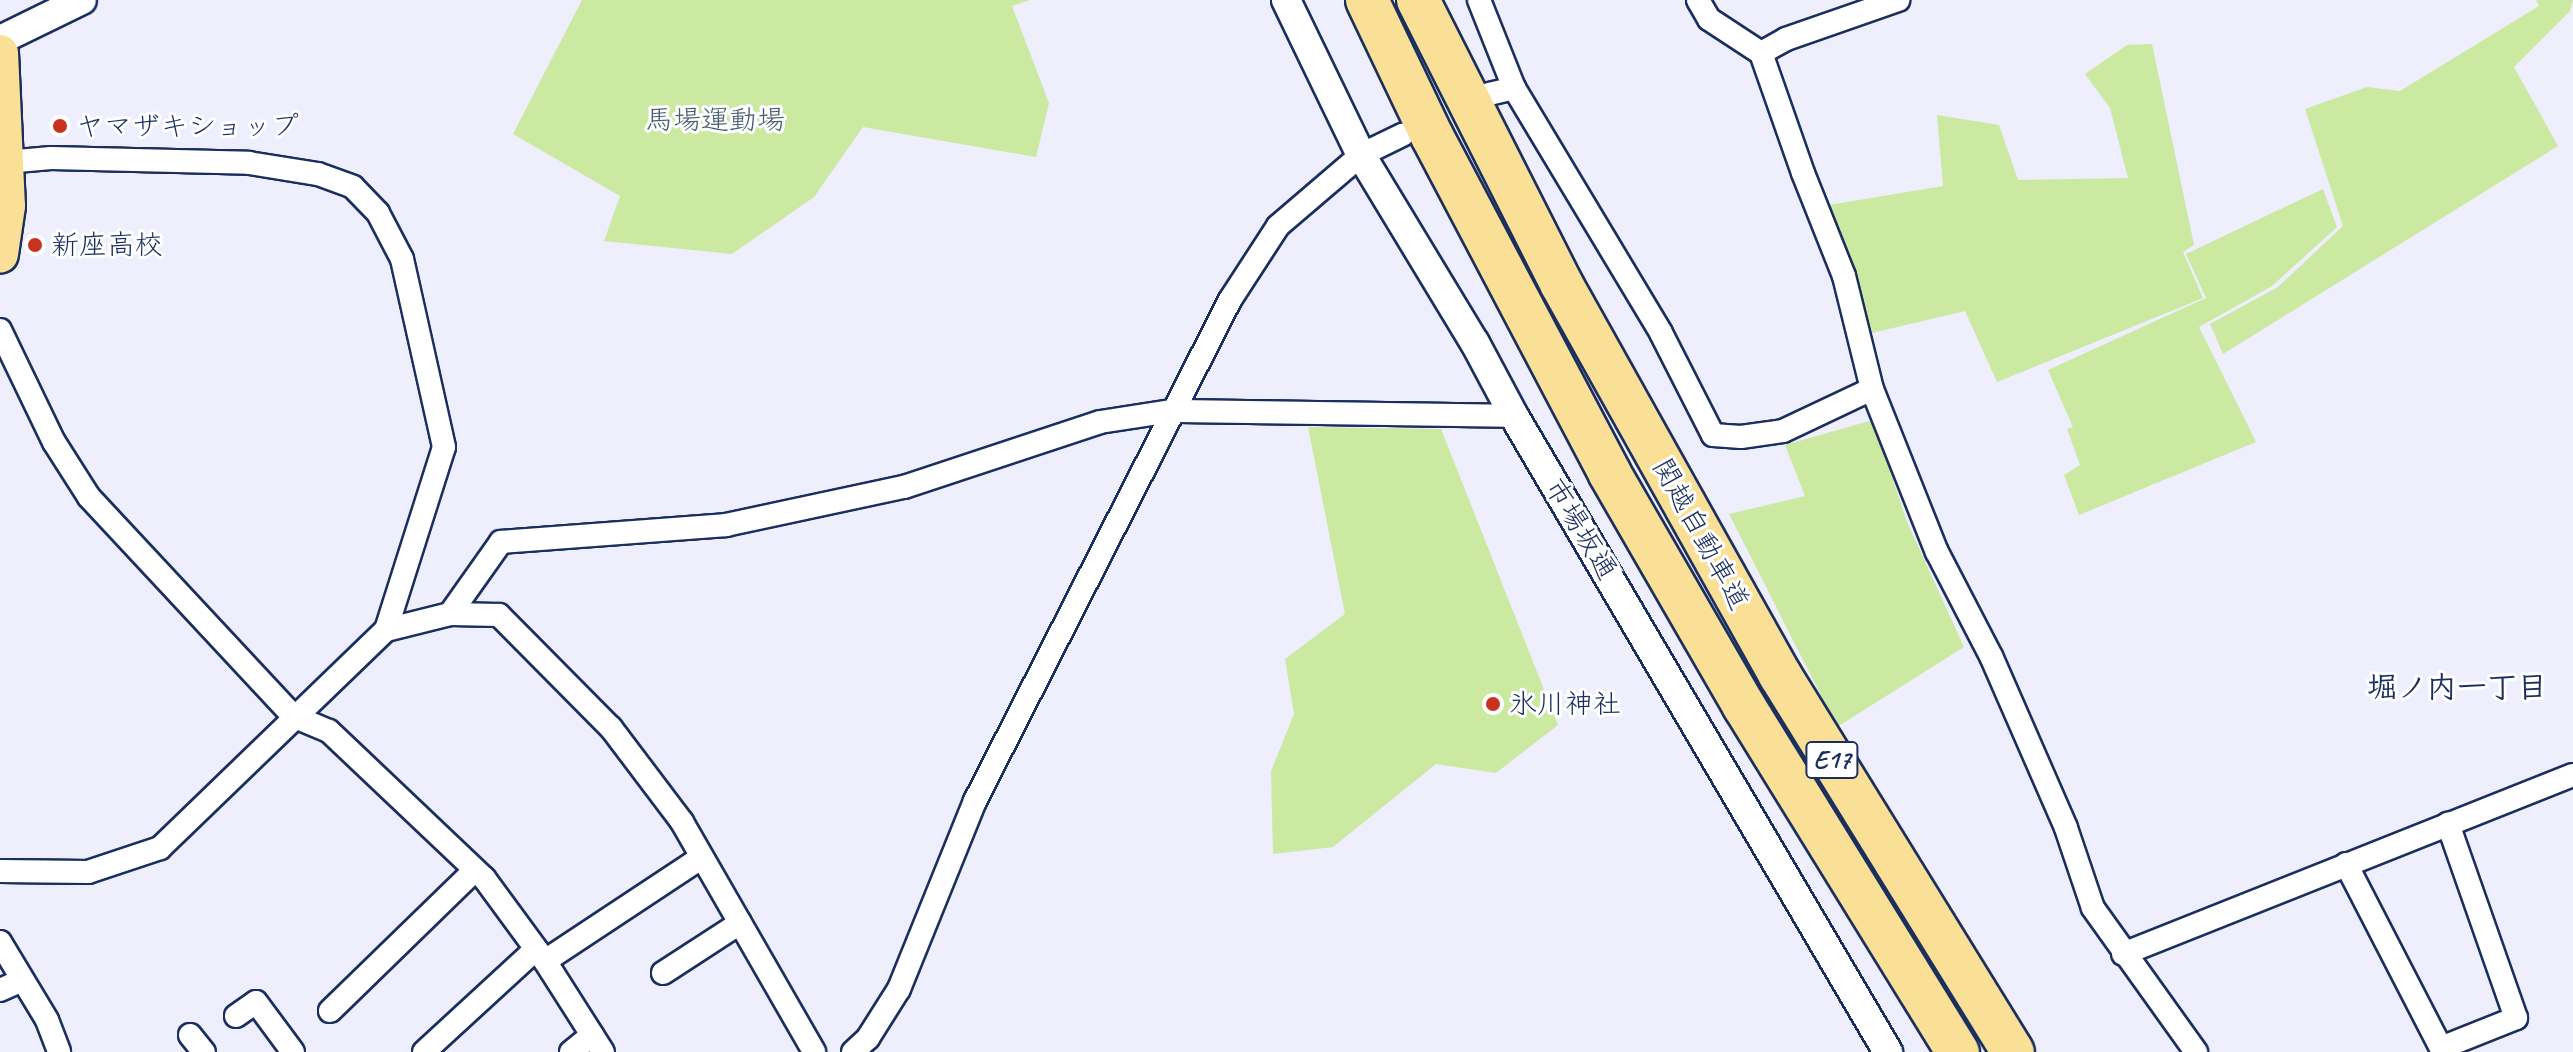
<!DOCTYPE html>
<meta charset="utf-8">
<style>
body{margin:0}
#map{position:relative;width:2573px;height:1052px;overflow:hidden;background:#eeeefd;font-family:Caveat,"Klee One",sans-serif}
div>[style]{position:absolute}
.green>*{inset:0;background:#cbe9a0}
.roads{filter:drop-shadow(2px 0 #1b2f5e) drop-shadow(-2px 0 #1b2f5e) drop-shadow(0 2px #1b2f5e) drop-shadow(0 -2px #1b2f5e)}
.minor>*{height:22px;margin:-11px;padding:0 11px;transform-origin:11px;border-radius:11px;background:#fff}
.tertiary>*{height:28px;margin:-14px;padding:0 14px;transform-origin:14px;border-radius:14px;background:#fff}
.primary>*{height:36px;margin:-18px;padding:0 18px;transform-origin:18px;border-radius:18px;background:#f9e096}
.motorway>*{height:42px;margin:-21px;padding:0 21px;transform-origin:21px;border-radius:21px;background:#f9e096}
.dots>*{width:22px;height:22px;translate:-50% -50%;box-sizing:border-box;border:4px solid #fff;border-radius:50%}
span{translate:-50% -50%;white-space:nowrap;text-align:center;line-height:1.15;-webkit-text-stroke:6px #fff;paint-order:stroke}
.shield-label span{padding:2px 6px;background:#fff;border:2px solid;border-radius:6px;-webkit-text-stroke-width:0}
.shield-label{font-size:26px;color:#1b2f5e;font-weight:700}
.park-label{font-size:28px;color:#475e6e}
.poi-label{font-size:28px;color:#1b2f5e}
.left{translate:0 -50%;text-align:left}
.street-label{font-size:28px;color:#1b2f5e}
.neighbourhood-label{font-size:30px;color:#1b2f5e;font-weight:700}
</style>
<div id="map">
<div class="green">
<div style="clip-path:polygon(582px 0,1030px 0,1012px 6px,1049px 103px,1036px 157px,863px 127px,814px 197px,732px 254px,604px 241px,620px 196px,513px 134px)"></div>
<div style="clip-path:polygon(2536px 0,2573px 0,2570px 11px,2514px 67px,2558px 146px,2223px 354px,2210px 324px,2278px 287px,2343px 226px,2305px 109px,2367px 87px,2400px 91px,2539px 6px)"></div>
<div style="clip-path:polygon(2152px 44px,2194px 245px,2183px 252px,2203px 298px,1997px 382px,1965px 311px,1872px 333px,1829px 205px,1943px 186px,1937px 115px,1999px 125px,2018px 180px,2128px 178px,2110px 108px,2085px 74px,2127px 45px)"></div>
<div style="clip-path:polygon(2323px 189px,2337px 227px,2272px 286px,2199px 327px,2256px 442px,2079px 515px,2064px 475px,2080px 465px,2067px 429px,2073px 427px,2048px 370px,2206px 298px,2186px 254px)"></div>
<div style="clip-path:polygon(1873px 420px,1907px 522px,1964px 647px,1837px 727px,1729px 514px,1805px 496px,1785px 445px)"></div>
<div style="clip-path:polygon(1308px 427px,1441px 429px,1558px 725px,1496px 773px,1436px 764px,1333px 847px,1273px 854px,1271px 771px,1294px 714px,1285px 659px,1345px 614px)"></div>
</div>
<div class="roads">
<div class="minor">
<div style="left:1479px;top:0;width:95px;rotate:68.3deg"></div>
<div style="left:1514px;top:88px;width:286px;rotate:59deg"></div>
<div style="left:1661px;top:333px;width:114px;rotate:63deg"></div>
<div style="left:1713px;top:435px;width:28px;rotate:4deg"></div>
<div style="left:1741px;top:437px;width:42px;rotate:-8.1deg"></div>
<div style="left:1783px;top:431px;width:98px;rotate:-25.3deg"></div>
<div style="left:1872px;top:389px;width:175px;rotate:68.3deg"></div>
<div style="left:1937px;top:552px;width:117px;rotate:62.6deg"></div>
<div style="left:1991px;top:656px;width:188px;rotate:66.4deg"></div>
<div style="left:2066px;top:828px;width:84px;rotate:71.4deg"></div>
<div style="left:2093px;top:908px;width:177px;rotate:54.4deg"></div>
<div style="left:1698px;top:0;width:22px;rotate:60deg"></div>
<div style="left:1709px;top:19px;width:62px;rotate:33.2deg"></div>
<div style="left:1761px;top:53px;width:127px;rotate:70.7deg"></div>
<div style="left:1803px;top:173px;width:111px;rotate:68.3deg"></div>
<div style="left:1844px;top:276px;width:116px;rotate:76.1deg"></div>
<div style="left:1761px;top:53px;width:29px;rotate:-29deg"></div>
<div style="left:1786px;top:39px;width:119px;rotate:-19.2deg"></div>
<div style="left:1489px;top:94px;width:26px;rotate:-13deg"></div>
<div style="left:6px;top:162px;width:45px;rotate:-5.1deg"></div>
<div style="left:51px;top:158px;width:198px;rotate:1.4deg"></div>
<div style="left:249px;top:163px;width:70px;rotate:9.1deg"></div>
<div style="left:318px;top:174px;width:37px;rotate:20deg"></div>
<div style="left:353px;top:187px;width:36px;rotate:46deg"></div>
<div style="left:378px;top:213px;width:52px;rotate:62.4deg"></div>
<div style="left:402px;top:259px;width:193px;rotate:77.4deg"></div>
<div style="left:444px;top:447px;width:192px;rotate:107.6deg"></div>
<div style="left:0;top:330px;width:124px;rotate:64.3deg"></div>
<div style="left:54px;top:442px;width:65px;rotate:57.5deg"></div>
<div style="left:89px;top:497px;width:299px;rotate:47deg"></div>
<div style="left:293px;top:716px;width:39px;rotate:23deg"></div>
<div style="left:329px;top:731px;width:214px;rotate:43.5deg"></div>
<div style="left:484px;top:878px;width:103px;rotate:53.7deg"></div>
<div style="left:545px;top:961px;width:108px;rotate:57.5deg"></div>
<div style="left:450px;top:614px;width:88px;rotate:-54.7deg"></div>
<div style="left:501px;top:542px;width:226px;rotate:-4.3deg"></div>
<div style="left:726px;top:525px;width:182px;rotate:-12.1deg"></div>
<div style="left:904px;top:487px;width:206px;rotate:-18.3deg"></div>
<div style="left:1100px;top:422px;width:73px;rotate:-8.7deg"></div>
<div style="left:1172px;top:411px;width:342px;rotate:0.8deg"></div>
<div style="left:2346px;top:864px;width:207px;rotate:62.7deg"></div>
<div style="left:2441px;top:1048px;width:81px;rotate:-21.8deg"></div>
<div style="left:2516px;top:1018px;width:206px;rotate:-109.3deg"></div>
<div style="left:0;top:871px;width:88px;rotate:0.7deg"></div>
<div style="left:88px;top:872px;width:76px;rotate:-18.4deg"></div>
<div style="left:160px;top:848px;width:314px;rotate:-44deg"></div>
<div style="left:386px;top:630px;width:66px;rotate:-14deg"></div>
<div style="left:450px;top:614px;width:49px;rotate:1.2deg"></div>
<div style="left:499px;top:615px;width:159px;rotate:45.3deg"></div>
<div style="left:611px;top:728px;width:118px;rotate:52.9deg"></div>
<div style="left:682px;top:822px;width:265px;rotate:60.1deg"></div>
<div style="left:0;top:942px;width:91px;rotate:58.9deg"></div>
<div style="left:47px;top:1020px;width:34px;rotate:69deg"></div>
<div style="left:2123px;top:954px;width:484px;rotate:-21.7deg"></div>
<div style="left:545px;top:961px;width:188px;rotate:-33.5deg"></div>
<div style="left:663px;top:973px;width:92px;rotate:-33deg"></div>
<div style="left:0;top:990px;width:24px;rotate:-24deg"></div>
<div style="left:330px;top:1011px;width:202px;rotate:-44.2deg"></div>
<div style="left:236px;top:1016px;width:24px;rotate:-35deg"></div>
<div style="left:256px;top:1002px;width:62px;rotate:53.5deg"></div>
<div style="left:190px;top:1035px;width:22px;rotate:51deg"></div>
<div style="left:424px;top:1052px;width:152px;rotate:-42.6deg"></div>
<div style="left:571px;top:1052px;width:27px;rotate:-39deg"></div>
<div style="left:853px;top:1052px;width:21px;rotate:-43deg"></div>
<div style="left:868px;top:1038px;width:58px;rotate:-57.7deg"></div>
<div style="left:899px;top:989px;width:203px;rotate:-68deg"></div>
<div style="left:975px;top:801px;width:562px;rotate:-63.02deg"></div>
<div style="left:1230px;top:300px;width:88px;rotate:-57deg"></div>
<div style="left:1278px;top:226px;width:109px;rotate:-40.5deg"></div>
<div style="left:1361px;top:155px;width:46px;rotate:-26deg"></div>
</div>
<div class="tertiary">
<div style="left:1286px;top:0;width:172px;rotate:64.2deg"></div>
<div style="left:1361px;top:155px;width:220px;rotate:58.8deg"></div>
<div style="left:1475px;top:343px;width:83px;rotate:61.9deg"></div>
<div style="left:1514px;top:416px;width:738px;rotate:59.54deg"></div>
<div style="left:0;top:40px;width:91px;rotate:-26deg"></div>
</div>
<div class="primary">
<div style="left:0;top:53px;width:153px;rotate:87.4deg"></div>
<div style="left:7px;top:206px;width:49px;rotate:98.3deg"></div>
</div>
<div class="motorway">
<div style="left:1367px;top:0;width:151px;rotate:64.5deg"></div>
<div style="left:1432px;top:136px;width:382px;rotate:62.2deg"></div>
<div style="left:1610px;top:474px;width:268px;rotate:60deg"></div>
<div style="left:1744px;top:706px;width:407px;rotate:58.3deg"></div>
<div style="left:1418px;top:0;width:319px;rotate:63.2deg"></div>
<div style="left:1562px;top:285px;width:447px;rotate:60.8deg"></div>
<div style="left:1780px;top:675px;width:443px;rotate:58.3deg"></div>
</div>
</div>
<div class="dots">
<div style="left:60px;top:126px;background:#c8321e"></div>
<div style="left:35px;top:245px;background:#c8321e"></div>
<div style="left:1493px;top:704px;background:#c8321e"></div>
</div>
<div class="shield-label">
<span style="left:1832px;top:760px">E17</span>
</div>
<div class="park-label">
<span style="left:715px;top:120px">馬場運動場</span>
</div>
<div class="poi-label">
<span class="left" style="left:76px;top:126px">ヤマザキショップ</span>
<span class="left" style="left:51px;top:245px">新座高校</span>
<span class="left" style="left:1509px;top:704px">氷川神社</span>
</div>
<div class="street-label">
<span style="left:1581px;top:529px;rotate:59deg">市場坂通</span>
<span style="left:1701px;top:534px;rotate:61deg">関越自動車道</span>
</div>
<div class="neighbourhood-label">
<span style="left:2457px;top:687px">堀ノ内一丁目</span>
</div>
</div>
